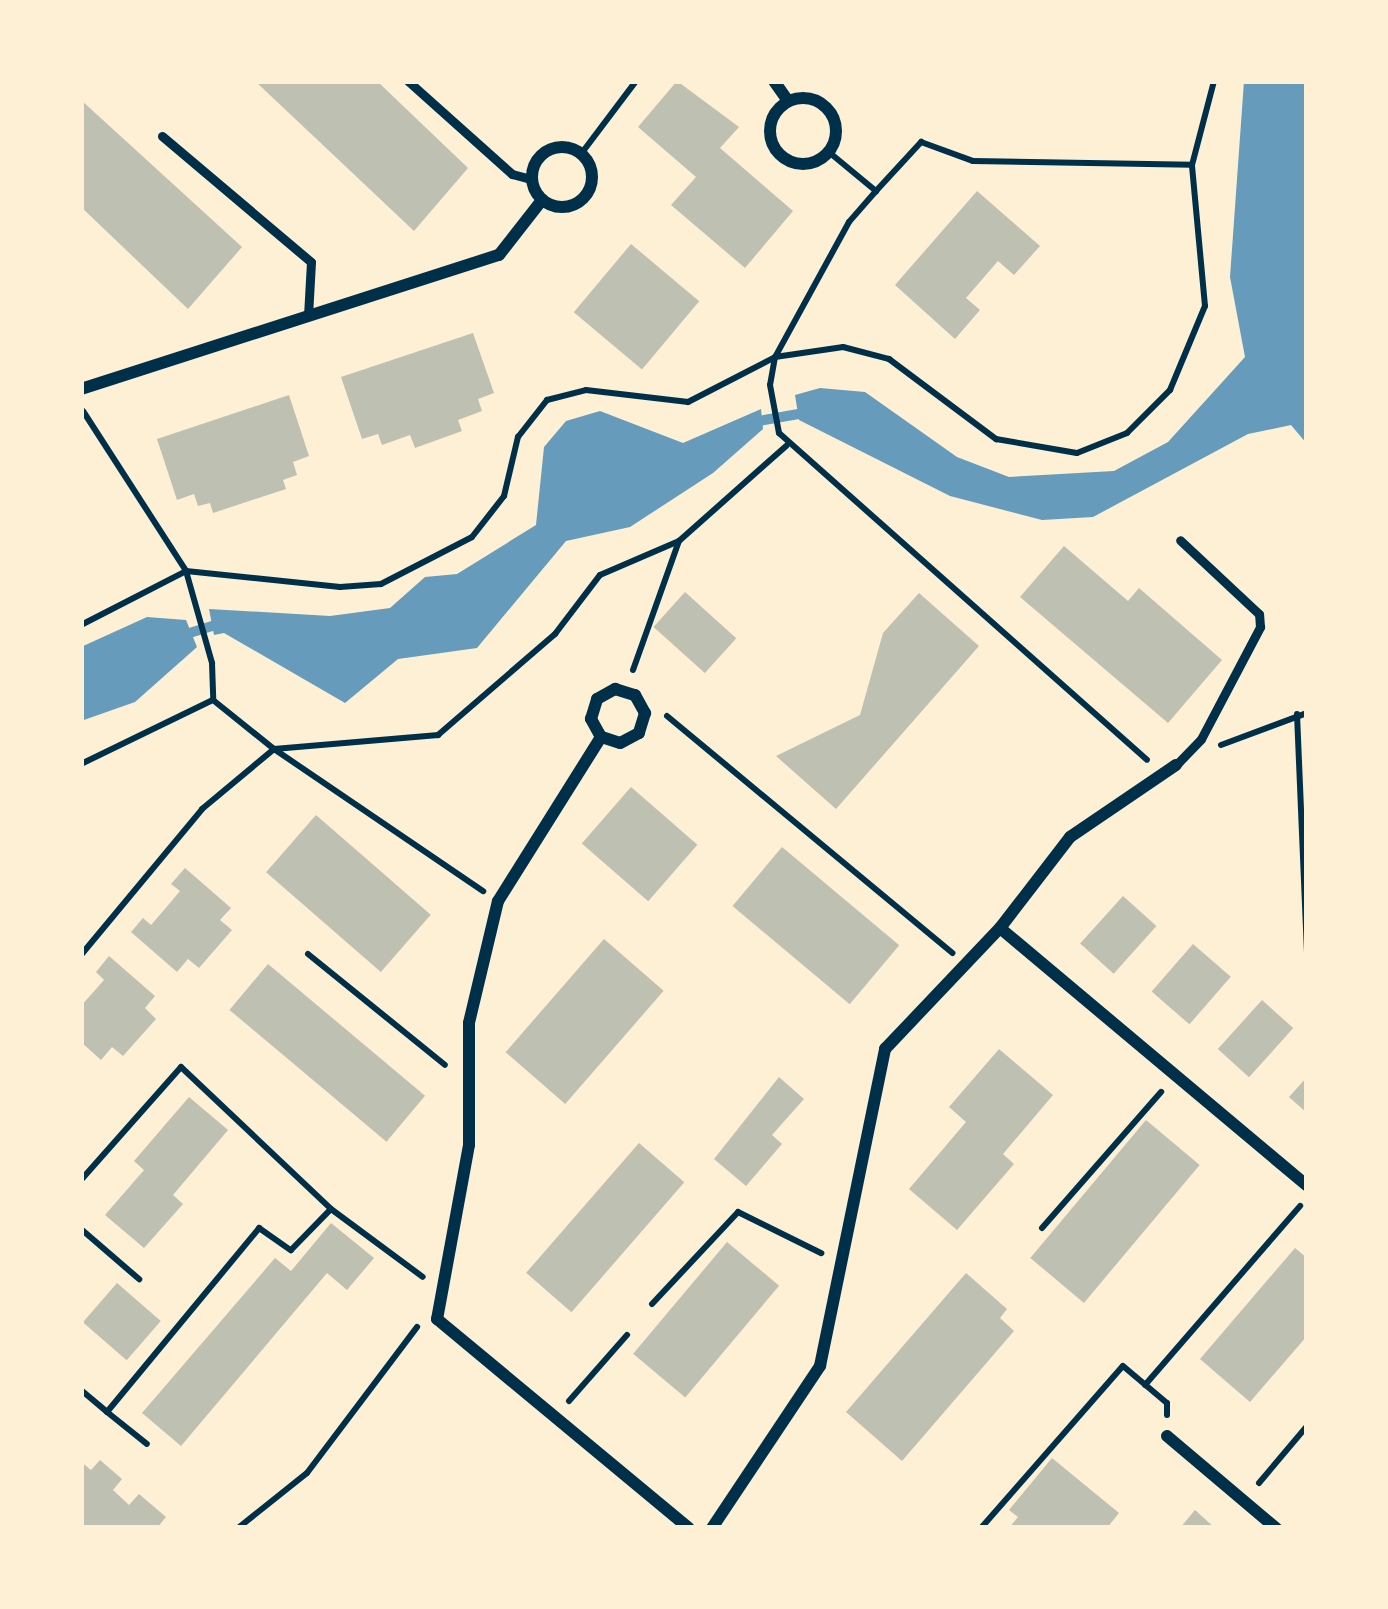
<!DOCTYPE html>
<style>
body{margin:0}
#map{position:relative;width:1388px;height:1609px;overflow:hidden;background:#fdf0d5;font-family:"Work Sans",sans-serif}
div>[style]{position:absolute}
.water>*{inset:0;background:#669bbc}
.stream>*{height:10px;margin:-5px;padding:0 5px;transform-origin:5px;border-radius:5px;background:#669bbc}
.building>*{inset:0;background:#bec0b2;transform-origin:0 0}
.path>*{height:6px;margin:-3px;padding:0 3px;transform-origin:3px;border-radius:3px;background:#003049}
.service>*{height:9px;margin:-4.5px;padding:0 4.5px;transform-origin:4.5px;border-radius:4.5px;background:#003049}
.minor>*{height:12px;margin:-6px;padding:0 6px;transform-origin:6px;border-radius:6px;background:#003049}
.minor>.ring{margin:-6px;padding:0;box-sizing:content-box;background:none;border:12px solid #003049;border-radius:50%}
span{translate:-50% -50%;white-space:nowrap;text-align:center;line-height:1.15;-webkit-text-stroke:12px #fdf0d5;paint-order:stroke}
.frame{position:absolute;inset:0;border:84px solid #fdf0d5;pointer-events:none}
</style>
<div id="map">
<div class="water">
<div style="clip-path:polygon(1244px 81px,1307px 81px,1307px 444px,1291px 425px,1248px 434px,1093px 517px,1042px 520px,950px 496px,799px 420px,795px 395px,820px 388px,865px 392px,957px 457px,1009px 477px,1114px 471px,1168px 442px,1245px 357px,1230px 277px)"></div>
<div style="clip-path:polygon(761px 409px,763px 429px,713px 473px,630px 527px,566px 541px,477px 648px,398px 659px,345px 703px,224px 633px,214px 635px,209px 609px,330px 616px,390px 608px,425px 577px,457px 574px,536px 525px,544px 447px,566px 421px,600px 411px,683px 443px)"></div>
<div style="clip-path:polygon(147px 617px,186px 620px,197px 647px,135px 702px,81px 721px,81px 647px)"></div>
</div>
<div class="stream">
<div style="left:753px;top:422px;width:52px;rotate:-10deg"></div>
<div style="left:180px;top:636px;width:47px;rotate:-17.3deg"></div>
</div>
<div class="building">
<div style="clip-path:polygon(255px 81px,377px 81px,468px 168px,414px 231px)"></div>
<div style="clip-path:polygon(677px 81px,739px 127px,720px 148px,793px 211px,745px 268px,671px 205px,696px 177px,638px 127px)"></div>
<div style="clip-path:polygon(81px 100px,242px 247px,188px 309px,81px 207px)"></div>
<div style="clip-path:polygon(977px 191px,1040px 246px,1014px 275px,998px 261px,966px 298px,980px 310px,955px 339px,895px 285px)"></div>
<div style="left:631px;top:244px;width:89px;height:89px;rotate:40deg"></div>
<div style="clip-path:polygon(473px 333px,494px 393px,478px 399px,482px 411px,458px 420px,462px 431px,415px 448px,410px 435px,382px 445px,378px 434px,362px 439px,341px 377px)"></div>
<div style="clip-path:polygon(289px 395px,309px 456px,293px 462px,297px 475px,283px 480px,286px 489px,213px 513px,210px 503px,198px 506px,194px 494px,177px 500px,157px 439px)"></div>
<div style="clip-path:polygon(1064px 546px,1128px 601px,1139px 588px,1222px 660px,1168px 723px,1020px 597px)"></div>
<div style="left:685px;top:592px;width:69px;height:47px;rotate:42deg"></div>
<div style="clip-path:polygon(919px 593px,979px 646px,836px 809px,776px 756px,860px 715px,883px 633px)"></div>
<div style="left:631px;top:787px;width:88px;height:75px;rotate:41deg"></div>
<div style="left:316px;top:815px;width:152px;height:76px;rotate:41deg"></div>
<div style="left:782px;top:847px;width:153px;height:77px;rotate:40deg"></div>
<div style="clip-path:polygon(185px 868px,231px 908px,220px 920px,232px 930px,199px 968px,188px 959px,177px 972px,131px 932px,143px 918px,151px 925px,170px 903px,180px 891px,171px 884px)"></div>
<div style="left:1123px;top:896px;width:45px;height:64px;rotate:42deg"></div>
<div style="left:604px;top:939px;width:79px;height:150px;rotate:41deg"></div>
<div style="left:1193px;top:944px;width:50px;height:63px;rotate:41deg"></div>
<div style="clip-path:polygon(109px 956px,155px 996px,145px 1008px,156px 1019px,123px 1056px,112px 1047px,101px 1060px,81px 1042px,81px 1006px,104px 980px,96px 972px)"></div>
<div style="left:268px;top:964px;width:205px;height:60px;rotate:40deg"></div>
<div style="left:1262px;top:1000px;width:42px;height:66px;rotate:42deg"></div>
<div style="clip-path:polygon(999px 1049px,1053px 1095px,1003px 1154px,1014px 1164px,957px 1230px,909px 1189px,966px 1122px,949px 1107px)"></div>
<div style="clip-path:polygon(779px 1077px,804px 1099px,772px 1135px,782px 1144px,746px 1186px,714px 1159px)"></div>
<div style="clip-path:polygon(1307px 1077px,1307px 1113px,1289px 1097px)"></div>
<div style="clip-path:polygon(189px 1097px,228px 1130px,173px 1195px,183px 1204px,144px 1248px,105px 1215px,144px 1170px,134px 1161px)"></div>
<div style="left:1146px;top:1120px;width:70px;height:180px;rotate:40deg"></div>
<div style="left:639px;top:1143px;width:60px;height:172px;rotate:41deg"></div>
<div style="clip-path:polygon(331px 1223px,374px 1258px,347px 1290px,327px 1273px,181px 1446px,142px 1413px,275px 1258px,291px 1271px)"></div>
<div style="left:727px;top:1242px;width:68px;height:146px;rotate:40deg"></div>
<div style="clip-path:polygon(1295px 1248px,1307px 1258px,1307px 1336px,1250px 1402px,1200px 1359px)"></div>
<div style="clip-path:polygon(966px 1273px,1007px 1309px,1000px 1318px,1014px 1331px,902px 1461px,846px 1412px)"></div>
<div style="left:117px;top:1283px;width:58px;height:52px;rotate:41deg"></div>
<div style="clip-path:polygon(1052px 1458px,1119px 1513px,1107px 1528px,1009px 1528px,1018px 1517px,1009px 1510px)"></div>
<div style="clip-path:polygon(100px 1460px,122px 1479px,113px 1490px,129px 1505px,139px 1494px,166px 1517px,157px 1528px,81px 1528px,81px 1462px,91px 1470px)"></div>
<div style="clip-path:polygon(1195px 1510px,1215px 1528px,1180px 1528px)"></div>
</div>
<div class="path">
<div style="left:830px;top:153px;width:60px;rotate:39.6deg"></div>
<div style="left:876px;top:191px;width:41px;rotate:131.1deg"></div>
<div style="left:849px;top:222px;width:154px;rotate:118.7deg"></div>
<div style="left:775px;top:357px;width:28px;rotate:100deg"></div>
<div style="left:770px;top:385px;width:49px;rotate:79.4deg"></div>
<div style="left:779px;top:433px;width:492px;rotate:41.6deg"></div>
<div style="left:581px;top:154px;width:91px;rotate:-53deg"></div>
<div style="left:876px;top:191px;width:67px;rotate:-47.4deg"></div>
<div style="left:921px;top:142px;width:55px;rotate:20.1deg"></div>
<div style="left:973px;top:161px;width:219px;rotate:1deg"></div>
<div style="left:83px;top:411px;width:190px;rotate:57.2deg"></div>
<div style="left:186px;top:571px;width:96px;rotate:74.2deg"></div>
<div style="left:212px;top:663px;width:37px;rotate:88deg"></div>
<div style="left:81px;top:625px;width:118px;rotate:-27.2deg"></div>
<div style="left:186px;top:571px;width:155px;rotate:5.9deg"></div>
<div style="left:340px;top:587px;width:41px;rotate:-4.2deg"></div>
<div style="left:381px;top:584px;width:102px;rotate:-27.3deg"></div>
<div style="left:472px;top:537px;width:52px;rotate:-52deg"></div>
<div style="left:504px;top:496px;width:61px;rotate:-76.7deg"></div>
<div style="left:518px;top:437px;width:47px;rotate:-51.9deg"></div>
<div style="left:547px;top:400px;width:40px;rotate:-14.4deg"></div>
<div style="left:586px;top:390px;width:103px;rotate:6.7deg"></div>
<div style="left:688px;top:402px;width:98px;rotate:-27.3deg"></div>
<div style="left:775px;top:357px;width:69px;rotate:-8.4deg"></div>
<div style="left:843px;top:347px;width:48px;rotate:14.6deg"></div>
<div style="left:889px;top:359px;width:134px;rotate:36.8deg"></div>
<div style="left:996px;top:439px;width:82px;rotate:9.8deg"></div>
<div style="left:1077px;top:453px;width:54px;rotate:-21.8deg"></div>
<div style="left:1127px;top:433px;width:61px;rotate:-45deg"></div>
<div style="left:1170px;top:390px;width:91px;rotate:-67.4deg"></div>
<div style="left:1205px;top:306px;width:142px;rotate:-95.3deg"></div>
<div style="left:1192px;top:165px;width:87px;rotate:-75.3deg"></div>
<div style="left:633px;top:670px;width:137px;rotate:-70.4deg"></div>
<div style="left:1297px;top:714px;width:239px;rotate:87.6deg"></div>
<div style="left:667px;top:716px;width:371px;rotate:39.7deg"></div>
<div style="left:1221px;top:745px;width:92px;rotate:-20.4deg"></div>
<div style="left:81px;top:764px;width:147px;rotate:-25.9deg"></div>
<div style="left:213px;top:700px;width:78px;rotate:38.8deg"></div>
<div style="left:274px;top:749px;width:165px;rotate:-4.9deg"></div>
<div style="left:438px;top:735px;width:155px;rotate:-40.8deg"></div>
<div style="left:555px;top:634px;width:74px;rotate:-52.7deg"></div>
<div style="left:600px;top:575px;width:86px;rotate:-23.3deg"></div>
<div style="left:679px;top:541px;width:144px;rotate:-41.6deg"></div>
<div style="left:308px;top:954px;width:176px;rotate:39deg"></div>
<div style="left:81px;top:955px;width:190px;rotate:-50.3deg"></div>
<div style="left:202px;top:809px;width:94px;rotate:-39.8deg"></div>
<div style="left:274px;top:749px;width:253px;rotate:34.2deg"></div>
<div style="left:81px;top:1180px;width:151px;rotate:-48.5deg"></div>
<div style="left:181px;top:1067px;width:205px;rotate:43.4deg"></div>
<div style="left:1042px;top:1228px;width:181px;rotate:-48.8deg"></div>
<div style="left:81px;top:1229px;width:77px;rotate:40.8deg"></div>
<div style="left:652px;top:1304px;width:126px;rotate:-46.9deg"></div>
<div style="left:738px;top:1212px;width:93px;rotate:26.3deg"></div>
<div style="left:1145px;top:1385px;width:237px;rotate:-49.1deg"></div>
<div style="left:81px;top:1390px;width:34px;rotate:40deg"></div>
<div style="left:107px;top:1412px;width:239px;rotate:-50.4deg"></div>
<div style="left:259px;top:1228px;width:39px;rotate:35deg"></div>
<div style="left:291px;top:1250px;width:57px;rotate:-45.7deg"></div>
<div style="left:331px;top:1209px;width:114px;rotate:36.5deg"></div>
<div style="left:569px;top:1401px;width:88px;rotate:-48.7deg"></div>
<div style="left:107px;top:1412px;width:51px;rotate:38.7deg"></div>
<div style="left:1259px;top:1483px;width:75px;rotate:-49.9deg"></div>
<div style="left:238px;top:1528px;width:88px;rotate:-38.6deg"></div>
<div style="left:307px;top:1473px;width:183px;rotate:-53deg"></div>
<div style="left:981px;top:1528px;width:215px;rotate:-48.8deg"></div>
<div style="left:1123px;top:1366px;width:57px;rotate:40.1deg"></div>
<div style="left:1167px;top:1403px;width:12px;rotate:90deg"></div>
</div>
<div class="service">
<div style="left:408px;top:81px;width:140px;rotate:41.8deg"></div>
<div style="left:512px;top:174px;width:20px;rotate:15deg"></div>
<div style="left:162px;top:136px;width:195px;rotate:40.2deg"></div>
<div style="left:311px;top:262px;width:54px;rotate:93.2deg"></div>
<div style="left:1176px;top:765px;width:36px;rotate:-46deg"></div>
<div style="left:1201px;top:739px;width:127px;rotate:-62.2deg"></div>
<div style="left:1260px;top:627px;width:13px;rotate:-94deg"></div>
<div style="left:1259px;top:614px;width:108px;rotate:-136.9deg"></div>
</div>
<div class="minor">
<div style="left:774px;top:81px;width:24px;rotate:55deg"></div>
<div class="ring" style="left:770px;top:98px;width:54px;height:54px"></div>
<div class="ring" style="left:532px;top:147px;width:48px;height:48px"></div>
<div style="left:81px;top:389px;width:439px;rotate:-17.8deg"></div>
<div style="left:499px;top:255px;width:70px;rotate:-52deg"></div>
<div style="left:601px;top:737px;width:21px;rotate:-119deg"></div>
<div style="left:591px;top:719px;width:21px;rotate:-73deg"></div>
<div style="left:597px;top:699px;width:21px;rotate:-29deg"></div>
<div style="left:615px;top:689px;width:21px;rotate:17deg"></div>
<div style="left:635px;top:695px;width:21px;rotate:61deg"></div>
<div style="left:645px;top:713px;width:21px;rotate:107deg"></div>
<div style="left:639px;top:733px;width:21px;rotate:152deg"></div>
<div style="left:620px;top:743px;width:20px;rotate:-162deg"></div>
<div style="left:601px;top:737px;width:194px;rotate:122.1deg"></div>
<div style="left:498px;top:901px;width:125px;rotate:103.4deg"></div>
<div style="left:469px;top:1023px;width:122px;rotate:90deg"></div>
<div style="left:469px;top:1145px;width:177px;rotate:100.4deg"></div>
<div style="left:437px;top:1319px;width:327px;rotate:39.7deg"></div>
<div style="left:1000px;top:928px;width:401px;rotate:40deg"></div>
<div style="left:1167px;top:1436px;width:143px;rotate:40.2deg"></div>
<div style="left:712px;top:1528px;width:195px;rotate:-56.3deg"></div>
<div style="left:820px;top:1366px;width:324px;rotate:-78.4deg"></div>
<div style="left:885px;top:1049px;width:167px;rotate:-46.5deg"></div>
<div style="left:1000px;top:928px;width:115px;rotate:-52.4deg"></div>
<div style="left:1070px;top:837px;width:128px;rotate:-34.2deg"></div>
</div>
<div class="frame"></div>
</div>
